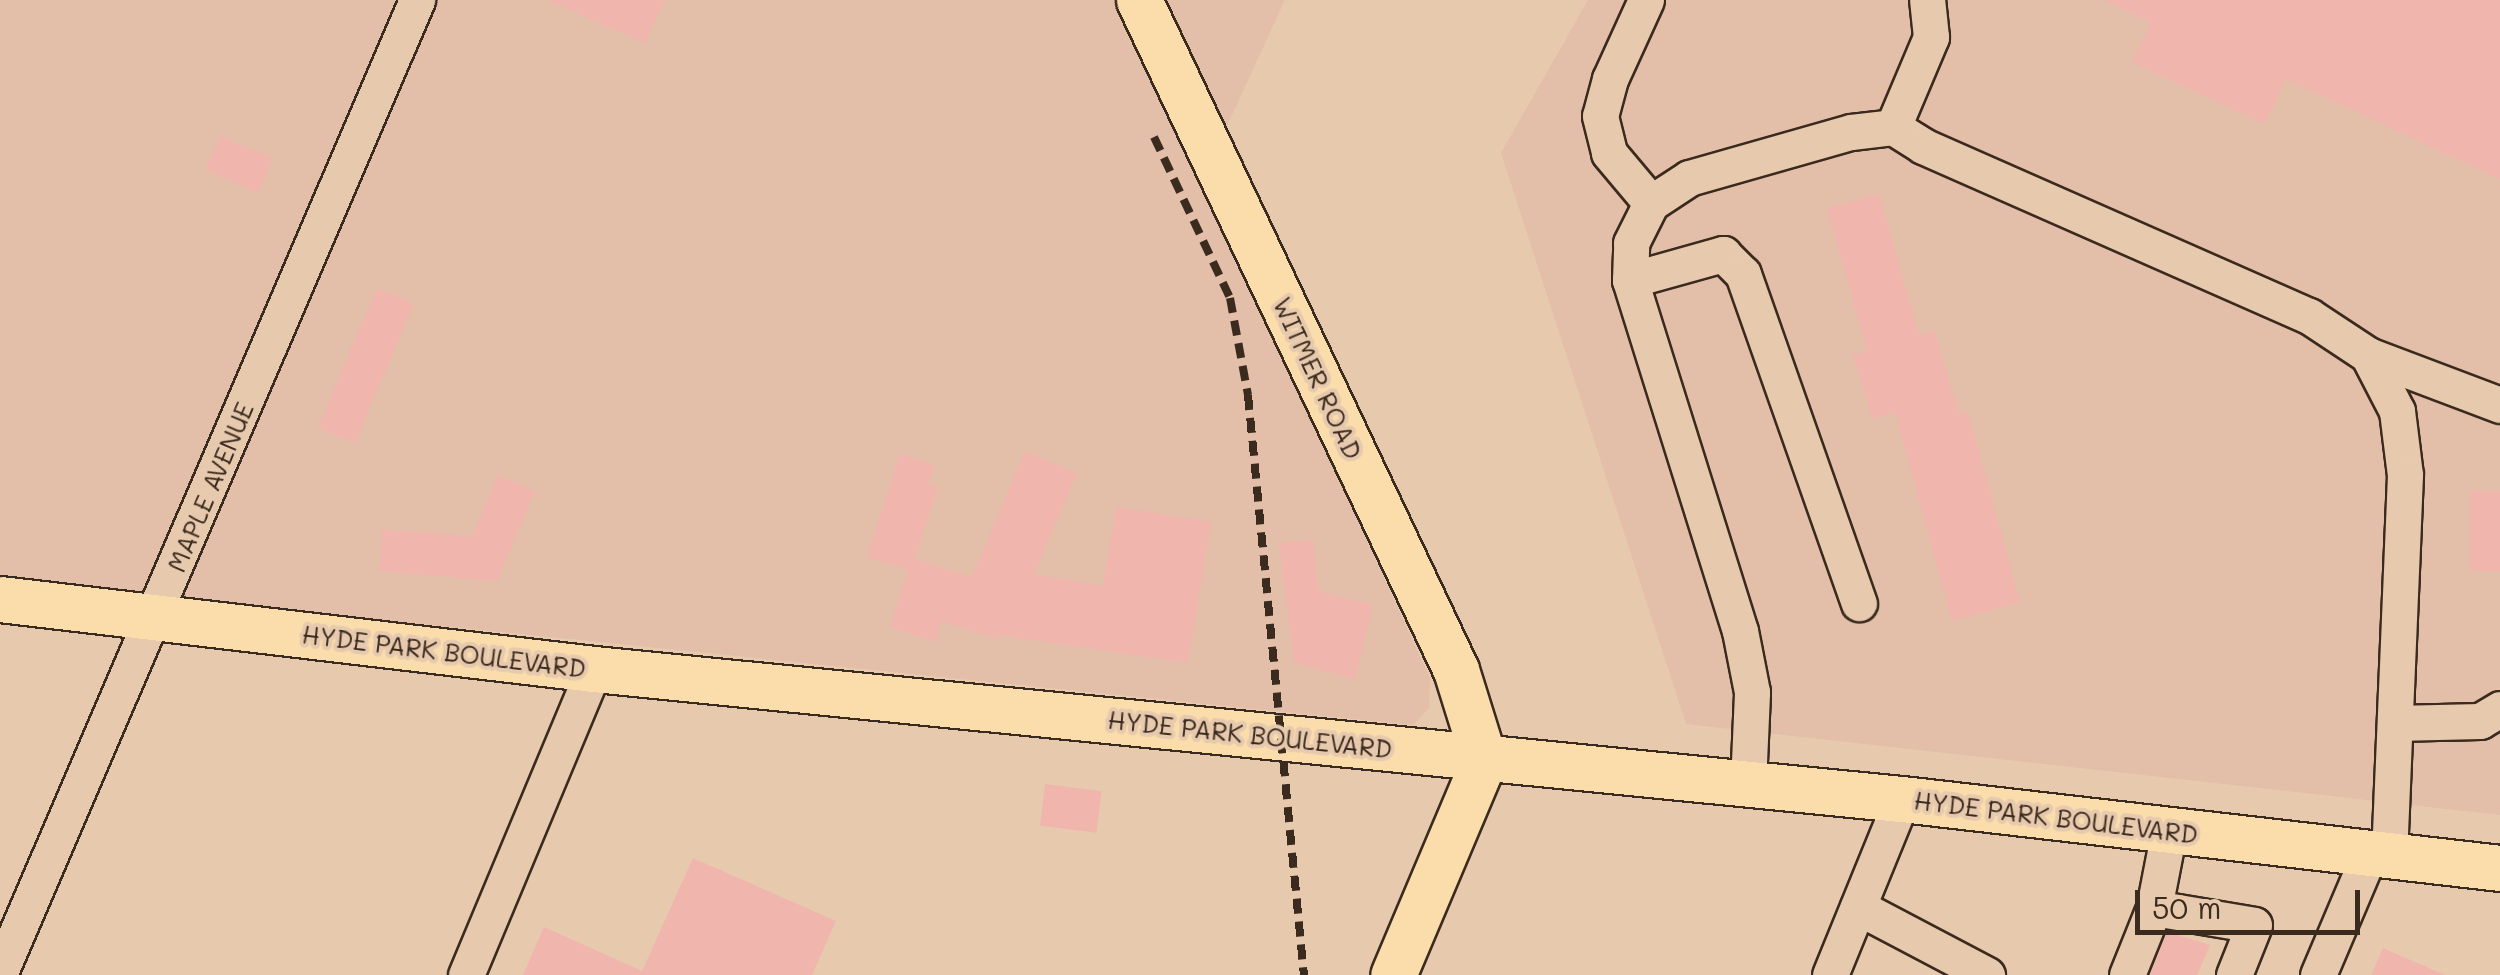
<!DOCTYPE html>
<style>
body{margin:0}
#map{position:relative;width:2500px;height:975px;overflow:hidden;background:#e7caae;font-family:Mali,sans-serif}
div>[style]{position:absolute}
.built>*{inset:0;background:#e3bea8}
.building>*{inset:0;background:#f0b5ad;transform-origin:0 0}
.roads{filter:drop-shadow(2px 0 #3b2a1e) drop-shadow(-2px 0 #3b2a1e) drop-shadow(0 2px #3b2a1e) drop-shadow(0 -2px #3b2a1e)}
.minor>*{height:35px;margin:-17.5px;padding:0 17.5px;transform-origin:17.5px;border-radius:17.5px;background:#e7caae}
.major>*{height:45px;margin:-22.5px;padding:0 22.5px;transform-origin:22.5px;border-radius:22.5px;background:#faddab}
.rail>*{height:8px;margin-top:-4px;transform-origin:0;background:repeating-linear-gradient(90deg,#3b2a1e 0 15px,transparent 0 23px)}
span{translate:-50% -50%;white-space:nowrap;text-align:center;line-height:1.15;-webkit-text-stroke:8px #e7caae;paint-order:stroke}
.street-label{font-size:25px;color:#3b2a1e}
.scale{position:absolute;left:2135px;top:890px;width:225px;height:45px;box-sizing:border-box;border:5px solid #3b2a1e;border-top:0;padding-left:12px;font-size:30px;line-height:35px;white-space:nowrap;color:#3b2a1e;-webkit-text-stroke:8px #e7caae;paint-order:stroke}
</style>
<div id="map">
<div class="built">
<div style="clip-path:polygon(0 0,1285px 0,1201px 182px,1430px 678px,1429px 708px,1413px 725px,0 581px)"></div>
<div style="clip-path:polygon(1588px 0,2500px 0,2500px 815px,1686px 724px,1501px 153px)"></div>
</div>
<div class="building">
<div style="clip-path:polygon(547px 0,664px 0,645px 43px)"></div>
<div style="clip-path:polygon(2104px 0,2500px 0,2500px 179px,2286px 79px,2265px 124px,2132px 62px,2151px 22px)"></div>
<div style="left:220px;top:136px;width:57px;height:37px;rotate:23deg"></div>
<div style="clip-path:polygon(1879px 194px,1919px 335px,1934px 330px,1959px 414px,1968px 412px,2020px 602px,1952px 621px,1895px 412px,1872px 418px,1853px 355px,1867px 351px,1827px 208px)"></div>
<div style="left:377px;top:288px;width:40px;height:151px;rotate:23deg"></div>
<div style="clip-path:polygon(1025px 451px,1077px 473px,1034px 574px,1103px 586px,1116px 507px,1211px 522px,1188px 663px,999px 635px,998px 639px,942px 621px,935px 642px,890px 627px,908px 570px,867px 557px,900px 454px,935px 465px,928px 484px,938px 487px,915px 559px,972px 577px)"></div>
<div style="clip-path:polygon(498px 475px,535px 491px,497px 581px,379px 571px,383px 529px,472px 536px)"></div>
<div style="left:2470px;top:491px;width:30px;height:80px"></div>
<div style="clip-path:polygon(1313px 540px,1318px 591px,1373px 605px,1355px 679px,1294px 663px,1279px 543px)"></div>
<div style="left:1045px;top:784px;width:57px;height:42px;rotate:7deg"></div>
<div style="clip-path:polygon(693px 858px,836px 921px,812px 975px,523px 975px,544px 927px,642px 971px)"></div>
<div style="clip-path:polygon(2167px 932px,2210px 945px,2197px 975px,2150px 975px)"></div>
<div style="clip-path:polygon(2383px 948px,2445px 975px,2371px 975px)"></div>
</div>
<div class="roads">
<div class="minor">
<div style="left:1646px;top:0;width:87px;rotate:114.5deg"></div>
<div style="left:1610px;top:79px;width:38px;rotate:105deg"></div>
<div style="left:1600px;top:116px;width:38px;rotate:76deg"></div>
<div style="left:1609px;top:153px;width:65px;rotate:50deg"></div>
<div style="left:1893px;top:127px;width:98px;rotate:-67.1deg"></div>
<div style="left:1931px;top:37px;width:37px;rotate:-96deg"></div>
<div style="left:1630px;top:280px;width:97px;rotate:-15.6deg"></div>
<div style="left:1723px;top:254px;width:28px;rotate:45deg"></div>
<div style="left:1743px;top:274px;width:349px;rotate:70.6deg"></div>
<div style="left:2368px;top:355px;width:141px;rotate:20.7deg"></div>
<div style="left:2395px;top:723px;width:85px;rotate:-1.3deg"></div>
<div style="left:2480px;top:721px;width:23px;rotate:-31deg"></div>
<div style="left:1748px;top:785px;width:93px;rotate:-87.5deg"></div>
<div style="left:1752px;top:692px;width:62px;rotate:-101.1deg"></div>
<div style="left:1740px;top:631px;width:368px;rotate:-107.4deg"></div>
<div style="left:1630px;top:280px;width:37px;rotate:-88deg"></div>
<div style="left:1631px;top:243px;width:45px;rotate:-63.4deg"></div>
<div style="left:1651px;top:203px;width:45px;rotate:-33.3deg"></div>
<div style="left:1689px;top:178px;width:168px;rotate:-15.9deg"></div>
<div style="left:1851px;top:132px;width:42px;rotate:-6.8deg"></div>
<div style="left:1893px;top:127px;width:36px;rotate:32deg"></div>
<div style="left:1923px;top:146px;width:422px;rotate:23.8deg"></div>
<div style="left:2309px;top:316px;width:71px;rotate:33.5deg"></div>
<div style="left:2368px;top:355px;width:63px;rotate:62.6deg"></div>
<div style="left:2397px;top:411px;width:64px;rotate:82.9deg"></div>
<div style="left:2405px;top:475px;width:382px;rotate:92.4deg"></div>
<div style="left:1858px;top:907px;width:146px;rotate:27.8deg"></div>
<div style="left:2154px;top:908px;width:101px;rotate:9.6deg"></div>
<div style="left:2254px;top:925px;width:54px;rotate:111.8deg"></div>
<div style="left:0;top:972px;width:1058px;rotate:-66.78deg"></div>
<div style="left:466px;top:975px;width:332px;rotate:-67.3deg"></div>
<div style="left:1830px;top:975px;width:190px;rotate:-67.8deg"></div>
<div style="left:2127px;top:975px;width:72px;rotate:-68.1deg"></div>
<div style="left:2154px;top:908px;width:78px;rotate:-79deg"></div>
<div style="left:2318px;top:975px;width:130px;rotate:-67deg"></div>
</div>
<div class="major">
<div style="left:1139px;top:0;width:741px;rotate:64.68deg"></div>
<div style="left:1456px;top:670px;width:94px;rotate:72.7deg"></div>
<div style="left:1484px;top:760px;width:233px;rotate:112.9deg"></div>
<div style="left:0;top:599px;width:598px;rotate:6.72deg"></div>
<div style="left:594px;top:669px;width:1314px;rotate:5.68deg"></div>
<div style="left:1902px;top:799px;width:602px;rotate:6.58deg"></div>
</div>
</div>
<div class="rail">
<div style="left:1154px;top:137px;width:178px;rotate:64.7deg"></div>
<div style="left:1230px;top:298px;width:99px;rotate:79.5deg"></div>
<div style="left:1248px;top:395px;width:583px;rotate:84.49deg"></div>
</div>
<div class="street-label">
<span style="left:1318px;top:378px;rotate:65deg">WITMER ROAD</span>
<span style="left:210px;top:487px;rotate:-67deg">MAPLE AVENUE</span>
<span style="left:444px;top:651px;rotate:7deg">HYDE PARK BOULEVARD</span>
<span style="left:1250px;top:734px;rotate:6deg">HYDE PARK BOULEVARD</span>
<span style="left:2056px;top:817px;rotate:7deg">HYDE PARK BOULEVARD</span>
</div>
<div class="scale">50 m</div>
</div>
